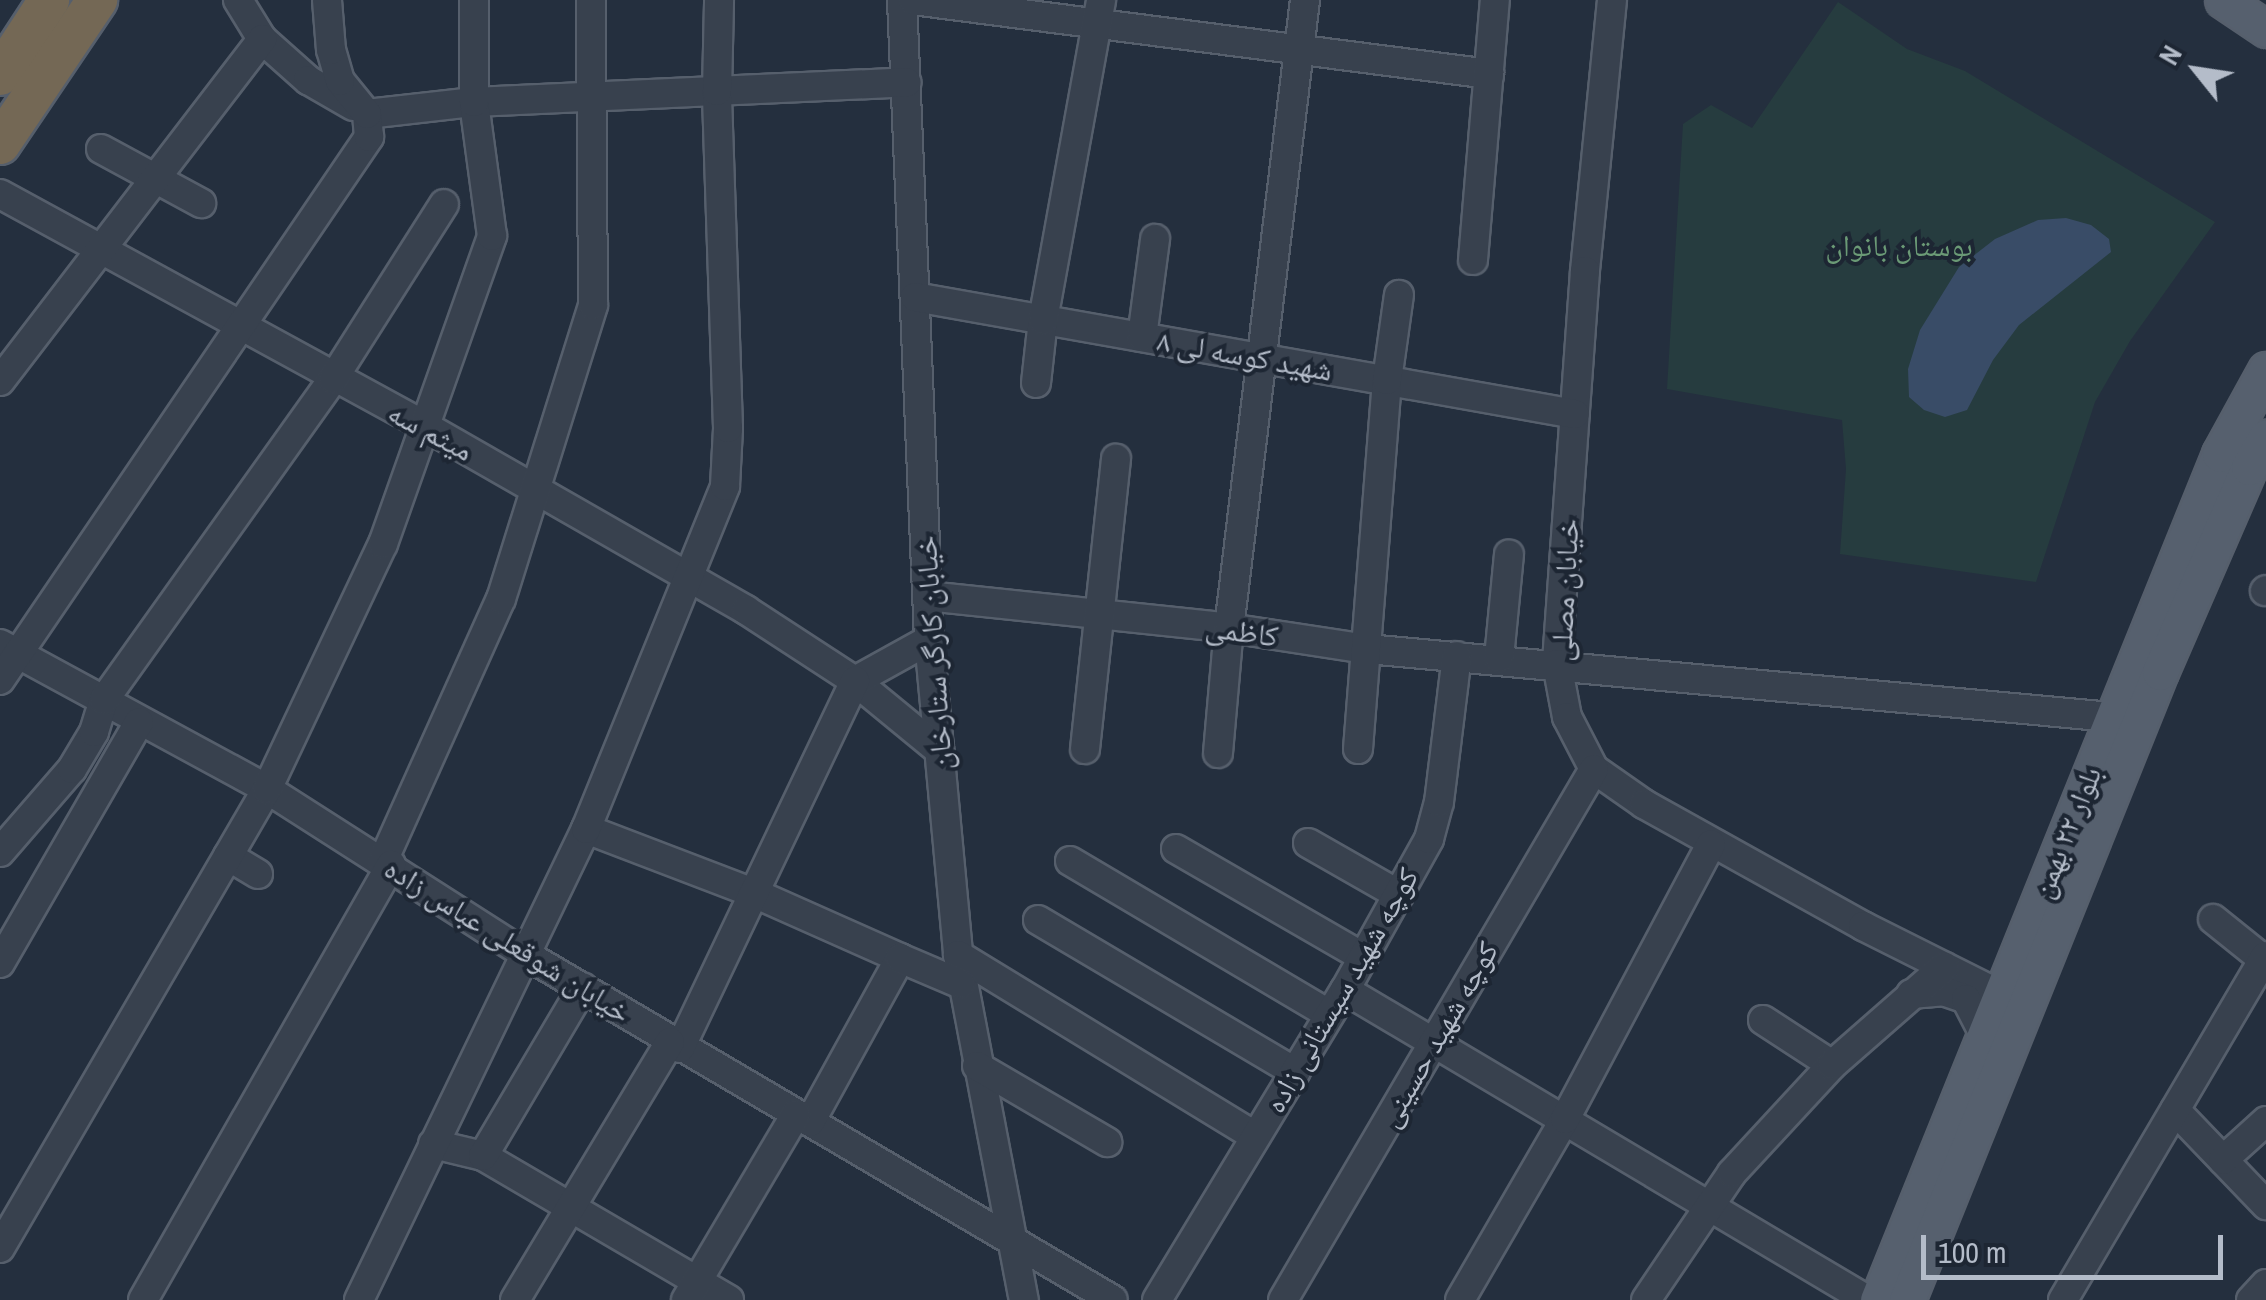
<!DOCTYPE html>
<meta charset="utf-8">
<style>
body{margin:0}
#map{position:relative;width:2266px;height:1300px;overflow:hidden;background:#242f3e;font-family:"Archivo Narrow","Noto Naskh Arabic",sans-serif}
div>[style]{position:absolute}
.green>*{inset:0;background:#263c3f}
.water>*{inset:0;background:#394c67}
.roads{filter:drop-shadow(2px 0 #565f6c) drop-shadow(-2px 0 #565f6c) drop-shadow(0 2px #565f6c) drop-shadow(0 -2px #565f6c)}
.minor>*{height:28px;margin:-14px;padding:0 14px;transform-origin:14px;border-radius:14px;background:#38414e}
.major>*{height:35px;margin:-17.5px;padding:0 17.5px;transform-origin:17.5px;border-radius:17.5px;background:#56606e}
.highway>*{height:40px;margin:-20px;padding:0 20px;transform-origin:20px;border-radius:20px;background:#746855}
span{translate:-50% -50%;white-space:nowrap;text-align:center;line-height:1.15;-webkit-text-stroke:8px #1d2633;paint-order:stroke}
.park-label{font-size:30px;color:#6b9a76}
.street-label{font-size:30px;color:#b4bcc9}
.north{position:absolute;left:2146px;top:20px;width:100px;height:100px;-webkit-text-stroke:8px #1d2633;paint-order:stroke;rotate:300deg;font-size:28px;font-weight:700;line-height:40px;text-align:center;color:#b4bcc9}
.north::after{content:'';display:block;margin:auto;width:35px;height:45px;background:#b4bcc9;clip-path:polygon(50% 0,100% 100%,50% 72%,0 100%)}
.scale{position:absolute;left:1921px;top:1235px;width:302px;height:45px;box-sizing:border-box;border:5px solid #b4bcc9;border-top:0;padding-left:12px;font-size:30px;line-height:35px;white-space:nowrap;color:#b4bcc9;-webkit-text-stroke:8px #1d2633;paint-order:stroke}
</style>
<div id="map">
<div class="green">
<div style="clip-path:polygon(1838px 2px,1907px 49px,1965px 71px,2215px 222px,2130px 341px,2095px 402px,2036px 582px,1840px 554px,1846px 469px,1842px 420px,1667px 389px,1683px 124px,1711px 105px,1752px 128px)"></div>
</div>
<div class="water">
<div style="clip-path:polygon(2066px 218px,2091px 225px,2109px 239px,2111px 252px,2019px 325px,1993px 360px,1967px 410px,1945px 417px,1924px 410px,1909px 397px,1908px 369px,1920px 330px,1959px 267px,1995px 239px,2038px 220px)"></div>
</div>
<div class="roads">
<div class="minor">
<div style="left:238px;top:0;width:46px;rotate:58.4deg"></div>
<div style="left:262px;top:39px;width:62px;rotate:41.7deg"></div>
<div style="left:308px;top:80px;width:52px;rotate:30deg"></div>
<div style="left:902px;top:0;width:641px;rotate:87.58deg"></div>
<div style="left:929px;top:640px;width:316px;rotate:84.7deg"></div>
<div style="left:958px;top:955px;width:351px;rotate:79.2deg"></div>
<div style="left:913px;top:0;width:581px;rotate:7.32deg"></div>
<div style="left:1612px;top:0;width:272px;rotate:95.7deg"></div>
<div style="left:1585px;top:271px;width:394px;rotate:94.1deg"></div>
<div style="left:1557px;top:664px;width:54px;rotate:79.3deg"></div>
<div style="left:1567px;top:717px;width:59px;rotate:62.6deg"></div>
<div style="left:1594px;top:769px;width:61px;rotate:35deg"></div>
<div style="left:1644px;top:804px;width:251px;rotate:29.1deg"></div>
<div style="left:1863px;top:926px;width:154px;rotate:26.6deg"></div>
<div style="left:367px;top:114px;width:108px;rotate:-6.4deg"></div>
<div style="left:474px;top:102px;width:433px;rotate:-2.6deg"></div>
<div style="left:101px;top:149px;width:114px;rotate:28.4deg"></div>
<div style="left:0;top:194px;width:484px;rotate:28.6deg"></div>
<div style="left:425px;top:426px;width:370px;rotate:29.8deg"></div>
<div style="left:746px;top:610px;width:130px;rotate:33.1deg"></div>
<div style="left:855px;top:681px;width:109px;rotate:39.4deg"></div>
<div style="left:1473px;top:260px;width:261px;rotate:-85.2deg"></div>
<div style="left:915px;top:297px;width:670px;rotate:10.05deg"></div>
<div style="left:1142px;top:337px;width:99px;rotate:-82.4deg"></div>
<div style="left:0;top:381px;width:431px;rotate:-52.5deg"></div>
<div style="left:1036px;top:383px;width:63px;rotate:-83.7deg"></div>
<div style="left:1043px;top:320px;width:325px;rotate:-79.7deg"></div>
<div style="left:2265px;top:591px;width:1px;rotate:-45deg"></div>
<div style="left:927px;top:596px;width:304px;rotate:6deg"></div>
<div style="left:1229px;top:628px;width:140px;rotate:8.7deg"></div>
<div style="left:1367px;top:649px;width:748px;rotate:5.22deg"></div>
<div style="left:0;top:644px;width:304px;rotate:28.5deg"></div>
<div style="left:267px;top:789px;width:304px;rotate:32.6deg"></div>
<div style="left:523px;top:953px;width:684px;rotate:30.46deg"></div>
<div style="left:1499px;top:658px;width:104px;rotate:-84.5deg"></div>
<div style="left:0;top:680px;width:657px;rotate:-55.8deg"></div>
<div style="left:369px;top:137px;width:23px;rotate:-95deg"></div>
<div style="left:367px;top:114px;width:43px;rotate:-129.3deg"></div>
<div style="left:340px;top:81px;width:32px;rotate:-106deg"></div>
<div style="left:331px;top:50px;width:50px;rotate:-94.6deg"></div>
<div style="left:855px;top:681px;width:85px;rotate:-29deg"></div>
<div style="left:1085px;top:749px;width:292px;rotate:-83.9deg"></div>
<div style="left:1358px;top:749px;width:370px;rotate:-85.5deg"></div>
<div style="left:1387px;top:380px;width:86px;rotate:-82deg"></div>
<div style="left:1218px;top:753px;width:125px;rotate:-85deg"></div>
<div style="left:1229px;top:628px;width:633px;rotate:-83.1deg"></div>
<div style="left:586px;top:829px;width:180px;rotate:20.9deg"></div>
<div style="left:754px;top:893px;width:160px;rotate:24deg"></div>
<div style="left:1308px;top:843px;width:105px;rotate:29.7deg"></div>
<div style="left:1176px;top:849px;width:216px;rotate:30deg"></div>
<div style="left:0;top:852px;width:110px;rotate:-49.1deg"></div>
<div style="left:72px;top:769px;width:43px;rotate:-59.3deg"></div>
<div style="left:94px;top:732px;width:34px;rotate:-73deg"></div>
<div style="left:104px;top:700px;width:394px;rotate:-54.5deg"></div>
<div style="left:333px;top:379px;width:207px;rotate:-57.6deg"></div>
<div style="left:228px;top:856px;width:35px;rotate:31deg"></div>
<div style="left:383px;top:861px;width:287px;rotate:-65.8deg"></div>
<div style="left:501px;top:599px;width:308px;rotate:-72.6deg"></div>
<div style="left:593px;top:305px;width:305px;rotate:-90.4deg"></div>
<div style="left:1070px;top:861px;width:301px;rotate:30.6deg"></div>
<div style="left:2213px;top:919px;width:65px;rotate:38.8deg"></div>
<div style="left:1038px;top:920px;width:299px;rotate:30.6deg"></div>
<div style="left:958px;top:955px;width:348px;rotate:31.4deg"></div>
<div style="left:0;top:963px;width:278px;rotate:-60deg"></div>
<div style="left:1345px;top:990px;width:607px;rotate:30.7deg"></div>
<div style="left:1911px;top:994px;width:32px;rotate:-5deg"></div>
<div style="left:1943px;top:991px;width:24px;rotate:19deg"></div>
<div style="left:1966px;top:999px;width:42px;rotate:62.8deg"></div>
<div style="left:1763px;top:1020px;width:82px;rotate:33.1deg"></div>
<div style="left:680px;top:1048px;width:407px;rotate:-64.5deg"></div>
<div style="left:977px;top:1066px;width:151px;rotate:30.3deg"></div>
<div style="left:2175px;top:1110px;width:132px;rotate:46.2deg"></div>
<div style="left:810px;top:1122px;width:187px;rotate:-61.2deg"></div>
<div style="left:900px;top:958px;width:66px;rotate:23.1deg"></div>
<div style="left:433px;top:1144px;width:51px;rotate:13.5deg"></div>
<div style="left:483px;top:1156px;width:285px;rotate:30.3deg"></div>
<div style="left:483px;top:1156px;width:196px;rotate:-59.4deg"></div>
<div style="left:2223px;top:1160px;width:58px;rotate:-42.2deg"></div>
<div style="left:0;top:1248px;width:531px;rotate:-59.81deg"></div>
<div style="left:267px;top:789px;width:271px;rotate:-64.7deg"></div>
<div style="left:383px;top:544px;width:327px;rotate:-70.5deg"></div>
<div style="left:492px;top:236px;width:135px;rotate:-97.7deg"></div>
<div style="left:474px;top:102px;width:102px;rotate:-90deg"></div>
<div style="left:143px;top:1300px;width:501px;rotate:-60.31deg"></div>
<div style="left:359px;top:1300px;width:523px;rotate:-64.27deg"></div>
<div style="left:586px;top:829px;width:370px;rotate:-67.9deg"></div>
<div style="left:725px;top:486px;width:58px;rotate:-87deg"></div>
<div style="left:728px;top:428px;width:337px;rotate:-91.9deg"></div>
<div style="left:717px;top:91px;width:91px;rotate:-88.7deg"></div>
<div style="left:515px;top:1300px;width:301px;rotate:-59deg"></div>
<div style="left:686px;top:1300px;width:216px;rotate:-59.4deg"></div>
<div style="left:1157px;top:1300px;width:363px;rotate:-58.8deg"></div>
<div style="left:1345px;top:990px;width:173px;rotate:-60.9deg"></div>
<div style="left:1429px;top:839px;width:38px;rotate:-75deg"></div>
<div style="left:1439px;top:802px;width:147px;rotate:-83deg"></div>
<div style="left:1283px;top:1300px;width:615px;rotate:-59.64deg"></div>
<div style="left:1460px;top:1300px;width:209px;rotate:-59.9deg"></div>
<div style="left:1565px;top:1119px;width:311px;rotate:-62deg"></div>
<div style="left:1646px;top:1300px;width:153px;rotate:-55.9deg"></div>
<div style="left:1732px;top:1173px;width:147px;rotate:-47.2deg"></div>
<div style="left:1832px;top:1065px;width:149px;rotate:-41.2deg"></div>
<div style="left:2063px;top:1300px;width:399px;rotate:-59.5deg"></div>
<div style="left:2251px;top:1300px;width:22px;rotate:-47deg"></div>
</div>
<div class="major">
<div style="left:2223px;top:0;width:52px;rotate:34deg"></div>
<div style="left:1878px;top:1300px;width:913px;rotate:-67.99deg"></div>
<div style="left:2220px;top:454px;width:96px;rotate:-61.3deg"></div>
<div style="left:1907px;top:1300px;width:677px;rotate:-68.06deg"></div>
<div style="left:2160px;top:672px;width:223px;rotate:-66.5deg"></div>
<div style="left:2249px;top:467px;width:34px;rotate:-60deg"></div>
</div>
<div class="highway">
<div style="left:0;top:75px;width:90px;rotate:-56.8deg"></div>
<div style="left:0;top:144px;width:174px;rotate:-56deg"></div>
</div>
</div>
<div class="park-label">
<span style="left:1899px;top:245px">بوستان بانوان</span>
</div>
<div class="street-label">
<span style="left:1245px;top:355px;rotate:10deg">شهید کوسه لی ۸</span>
<span style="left:431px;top:431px;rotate:28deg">میثم سه</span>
<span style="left:1564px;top:590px;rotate:-87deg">خیابان مصلی</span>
<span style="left:1242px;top:631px;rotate:8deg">کاظمی</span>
<span style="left:933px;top:653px;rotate:-94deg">خیابان کارگر ستارخان</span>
<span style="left:2066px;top:832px;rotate:-68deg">بلوار ۲۲ بهمن</span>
<span style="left:508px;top:940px;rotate:32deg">خیابان شوقعلی عباس زاده</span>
<span style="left:1341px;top:990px;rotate:-60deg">کوچه شهید سیستانی زاده</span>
<span style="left:1438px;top:1034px;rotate:-60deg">کوچه شهید حسینی</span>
</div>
<div class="north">N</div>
<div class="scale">100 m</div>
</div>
